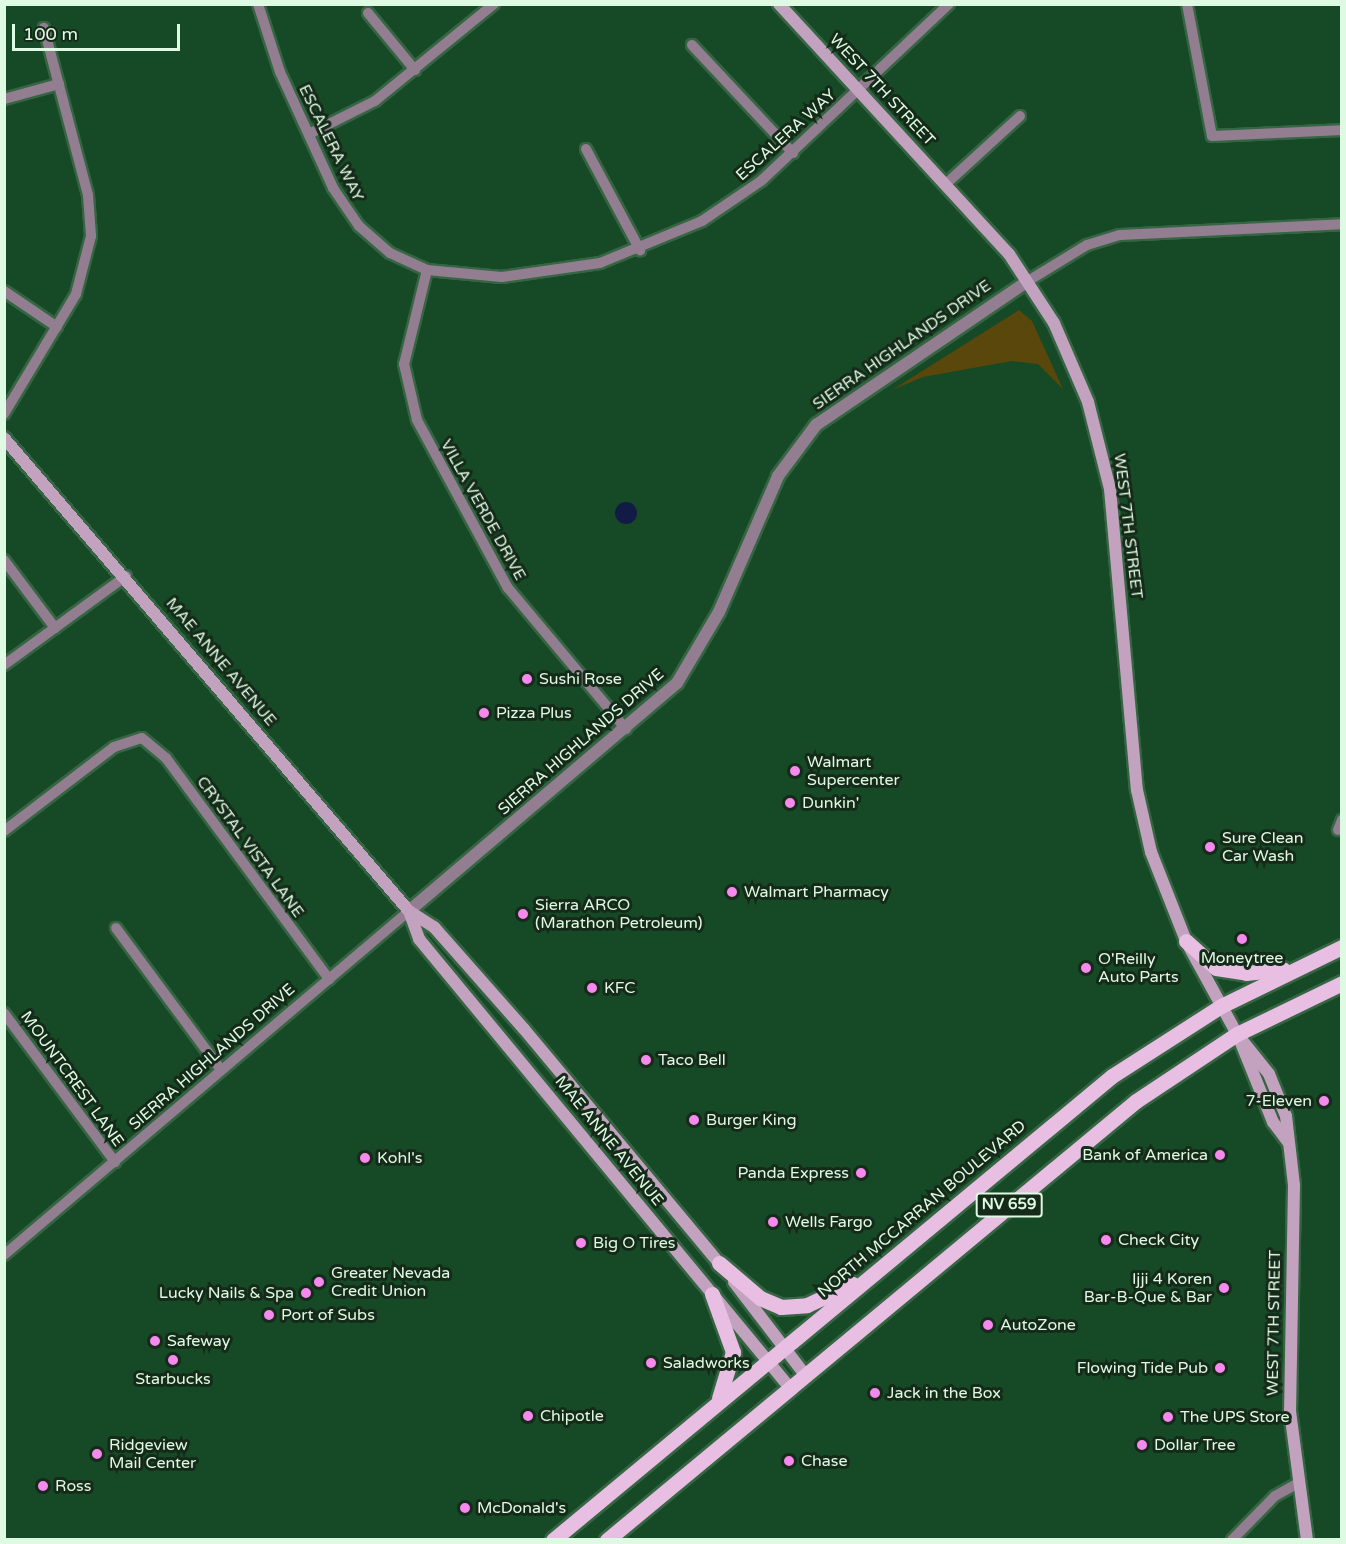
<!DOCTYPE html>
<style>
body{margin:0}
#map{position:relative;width:1346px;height:1544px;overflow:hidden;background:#164925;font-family:"Varela Round",sans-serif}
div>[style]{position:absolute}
.green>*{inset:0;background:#5a470b}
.water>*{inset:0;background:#121b46}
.round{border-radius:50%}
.roads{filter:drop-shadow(2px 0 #366543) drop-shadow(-2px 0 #366543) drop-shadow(0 2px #366543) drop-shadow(0 -2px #366543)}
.minor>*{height:10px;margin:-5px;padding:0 5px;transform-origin:5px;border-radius:5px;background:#937e91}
.tertiary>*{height:12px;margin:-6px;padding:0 6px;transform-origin:6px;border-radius:6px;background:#937e91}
.secondary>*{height:12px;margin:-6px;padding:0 6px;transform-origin:6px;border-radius:6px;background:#c3a2bf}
.primary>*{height:15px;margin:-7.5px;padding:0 7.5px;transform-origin:7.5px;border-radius:7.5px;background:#e8bee3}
.dots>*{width:16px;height:16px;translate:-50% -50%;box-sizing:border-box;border:3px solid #152a19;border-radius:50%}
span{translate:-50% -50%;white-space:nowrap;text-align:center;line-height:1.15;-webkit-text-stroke:6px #152a19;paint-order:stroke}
.shield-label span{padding:2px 4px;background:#152a19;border:2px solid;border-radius:4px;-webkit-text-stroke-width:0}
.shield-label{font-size:15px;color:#dffae3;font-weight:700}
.street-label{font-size:16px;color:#dffae3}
.poi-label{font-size:16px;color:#dffae3}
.left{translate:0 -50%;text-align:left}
.right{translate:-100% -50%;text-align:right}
.frame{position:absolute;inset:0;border:6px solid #dffae3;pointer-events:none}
.scale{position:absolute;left:12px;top:24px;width:168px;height:27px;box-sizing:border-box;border:3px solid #dffae3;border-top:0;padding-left:8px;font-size:18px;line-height:21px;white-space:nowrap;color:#dffae3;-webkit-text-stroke:4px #152a19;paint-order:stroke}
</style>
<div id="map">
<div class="green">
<div style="clip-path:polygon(1019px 310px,1032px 321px,1063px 389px,1038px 364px,1012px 361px,923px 377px,892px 390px)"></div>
</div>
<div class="water">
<div class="round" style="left:615px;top:502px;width:22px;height:22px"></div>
</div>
<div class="roads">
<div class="minor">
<div style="left:258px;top:4px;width:71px;rotate:72.1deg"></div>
<div style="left:280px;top:72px;width:128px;rotate:65.4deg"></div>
<div style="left:333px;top:188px;width:46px;rotate:55.6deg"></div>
<div style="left:359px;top:226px;width:41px;rotate:41.1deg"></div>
<div style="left:390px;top:253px;width:41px;rotate:24.7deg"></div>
<div style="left:427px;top:270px;width:75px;rotate:5.3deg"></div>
<div style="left:502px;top:277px;width:99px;rotate:-8.1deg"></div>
<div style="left:600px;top:263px;width:110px;rotate:-22.4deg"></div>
<div style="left:702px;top:221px;width:71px;rotate:-34.1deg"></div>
<div style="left:761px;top:181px;width:258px;rotate:-43.3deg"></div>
<div style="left:1187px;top:4px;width:134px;rotate:79.3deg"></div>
<div style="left:1212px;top:136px;width:130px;rotate:-2.6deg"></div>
<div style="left:368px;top:13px;width:74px;rotate:50.5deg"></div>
<div style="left:692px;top:45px;width:148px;rotate:46.9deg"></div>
<div style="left:4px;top:99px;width:57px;rotate:-15.3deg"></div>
<div style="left:309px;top:134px;width:74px;rotate:-26.6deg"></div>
<div style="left:375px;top:101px;width:154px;rotate:-39.2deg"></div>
<div style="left:586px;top:149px;width:115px;rotate:61.9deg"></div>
<div style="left:947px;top:183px;width:99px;rotate:-42.5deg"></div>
<div style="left:427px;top:270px;width:97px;rotate:103.7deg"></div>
<div style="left:404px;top:364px;width:57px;rotate:76.9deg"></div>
<div style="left:417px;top:420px;width:191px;rotate:61.6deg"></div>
<div style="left:508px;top:588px;width:184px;rotate:50.1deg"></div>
<div style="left:1028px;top:281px;width:69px;rotate:-31.4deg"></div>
<div style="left:1087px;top:245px;width:34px;rotate:-17deg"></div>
<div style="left:1120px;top:235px;width:222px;rotate:-2.8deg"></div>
<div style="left:4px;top:291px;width:64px;rotate:34.2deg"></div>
<div style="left:4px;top:414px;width:140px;rotate:-59deg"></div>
<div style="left:76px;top:294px;width:60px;rotate:-75.5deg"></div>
<div style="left:91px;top:236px;width:41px;rotate:-94.2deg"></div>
<div style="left:88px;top:195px;width:173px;rotate:-104.8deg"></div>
<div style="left:4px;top:560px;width:85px;rotate:53.1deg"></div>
<div style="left:4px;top:665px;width:151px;rotate:-36.1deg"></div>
<div style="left:1338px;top:830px;width:11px;rotate:-68deg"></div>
<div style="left:4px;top:831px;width:138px;rotate:-37.4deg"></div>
<div style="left:114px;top:747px;width:29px;rotate:-18deg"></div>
<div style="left:142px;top:738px;width:31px;rotate:40deg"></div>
<div style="left:166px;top:758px;width:275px;rotate:53.6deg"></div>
<div style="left:116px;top:928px;width:177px;rotate:53.5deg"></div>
<div style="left:4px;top:1013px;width:186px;rotate:53.3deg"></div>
<div style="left:4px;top:1255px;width:531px;rotate:-40.34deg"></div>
<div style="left:1232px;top:1540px;width:62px;rotate:-45.7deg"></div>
<div style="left:1275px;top:1496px;width:26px;rotate:-29deg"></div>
</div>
<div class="tertiary">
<div style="left:409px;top:911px;width:352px;rotate:-40.4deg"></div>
<div style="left:677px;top:683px;width:82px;rotate:-59.4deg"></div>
<div style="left:719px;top:612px;width:148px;rotate:-66.5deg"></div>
<div style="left:778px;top:476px;width:64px;rotate:-53.3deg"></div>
<div style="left:816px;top:425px;width:256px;rotate:-34.2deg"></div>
</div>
<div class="secondary">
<div style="left:779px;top:4px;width:340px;rotate:47.4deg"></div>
<div style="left:1009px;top:254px;width:82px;rotate:56.9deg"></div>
<div style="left:1054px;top:323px;width:86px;rotate:66.7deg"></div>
<div style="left:1088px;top:402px;width:90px;rotate:75.8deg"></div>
<div style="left:1110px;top:489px;width:302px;rotate:84.9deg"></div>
<div style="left:1137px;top:790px;width:64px;rotate:77.3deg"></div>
<div style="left:1151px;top:852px;width:96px;rotate:68.5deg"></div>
<div style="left:1186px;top:941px;width:106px;rotate:61.3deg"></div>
<div style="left:1237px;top:1034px;width:51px;rotate:51.3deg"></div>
<div style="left:1269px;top:1074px;width:45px;rotate:68deg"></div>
<div style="left:1286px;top:1116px;width:69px;rotate:83.4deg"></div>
<div style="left:1294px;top:1185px;width:226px;rotate:91deg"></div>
<div style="left:1290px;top:1411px;width:130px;rotate:82.5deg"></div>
<div style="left:4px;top:438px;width:623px;rotate:49.43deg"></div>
<div style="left:409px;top:911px;width:30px;rotate:33deg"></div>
<div style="left:434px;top:927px;width:136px;rotate:48.6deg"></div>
<div style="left:524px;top:1029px;width:311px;rotate:50.2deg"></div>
<div style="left:409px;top:911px;width:30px;rotate:70deg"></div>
<div style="left:419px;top:939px;width:582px;rotate:50.43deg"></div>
<div style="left:1239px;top:1038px;width:91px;rotate:68deg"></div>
<div style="left:1273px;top:1122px;width:25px;rotate:53deg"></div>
<div style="left:734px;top:1282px;width:117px;rotate:52.6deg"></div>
</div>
<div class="primary">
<div style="left:1186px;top:941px;width:40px;rotate:42deg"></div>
<div style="left:1216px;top:968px;width:30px;rotate:9deg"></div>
<div style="left:1246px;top:973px;width:37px;rotate:-6deg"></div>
<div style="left:719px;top:1263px;width:54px;rotate:40.5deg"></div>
<div style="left:760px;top:1298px;width:23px;rotate:23deg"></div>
<div style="left:781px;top:1307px;width:26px;rotate:-4deg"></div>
<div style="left:807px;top:1305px;width:50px;rotate:-25deg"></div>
<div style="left:712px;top:1294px;width:62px;rotate:70.1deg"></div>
<div style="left:733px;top:1352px;width:48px;rotate:106.9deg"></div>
<div style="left:553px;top:1540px;width:726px;rotate:-39.69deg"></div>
<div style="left:1112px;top:1076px;width:130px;rotate:-32.7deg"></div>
<div style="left:1221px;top:1006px;width:135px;rotate:-26deg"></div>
<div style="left:607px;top:1540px;width:687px;rotate:-39.69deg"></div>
<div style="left:1136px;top:1101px;width:121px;rotate:-33.6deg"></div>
<div style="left:1237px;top:1034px;width:117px;rotate:-25.9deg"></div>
</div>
</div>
<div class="dots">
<div style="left:527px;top:679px;background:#f689ee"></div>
<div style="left:484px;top:713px;background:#f689ee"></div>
<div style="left:795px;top:771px;background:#f689ee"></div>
<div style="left:790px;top:803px;background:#f689ee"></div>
<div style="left:1210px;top:847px;background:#f689ee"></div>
<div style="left:732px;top:892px;background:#f689ee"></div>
<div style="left:523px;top:914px;background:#f689ee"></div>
<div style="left:1242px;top:939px;background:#f689ee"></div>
<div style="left:1086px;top:968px;background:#f689ee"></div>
<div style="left:592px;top:988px;background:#f689ee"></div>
<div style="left:646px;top:1060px;background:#f689ee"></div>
<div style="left:1324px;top:1101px;background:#f689ee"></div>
<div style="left:694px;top:1120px;background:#f689ee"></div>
<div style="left:1220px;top:1155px;background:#f689ee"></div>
<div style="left:365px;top:1158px;background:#f689ee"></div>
<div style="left:861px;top:1173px;background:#f689ee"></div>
<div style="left:773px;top:1222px;background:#f689ee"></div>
<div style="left:1106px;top:1240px;background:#f689ee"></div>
<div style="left:581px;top:1243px;background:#f689ee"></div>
<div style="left:319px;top:1282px;background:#f689ee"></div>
<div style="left:1224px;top:1288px;background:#f689ee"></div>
<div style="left:306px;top:1293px;background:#f689ee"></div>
<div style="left:269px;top:1315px;background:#f689ee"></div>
<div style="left:988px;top:1325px;background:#f689ee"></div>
<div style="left:155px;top:1341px;background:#f689ee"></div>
<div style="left:173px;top:1360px;background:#f689ee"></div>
<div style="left:651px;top:1363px;background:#f689ee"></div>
<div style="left:1220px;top:1368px;background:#f689ee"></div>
<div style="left:875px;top:1393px;background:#f689ee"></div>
<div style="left:528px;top:1416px;background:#f689ee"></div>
<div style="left:1168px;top:1417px;background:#f689ee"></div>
<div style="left:1142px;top:1445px;background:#f689ee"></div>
<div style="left:97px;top:1454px;background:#f689ee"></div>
<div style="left:789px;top:1461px;background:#f689ee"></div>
<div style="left:43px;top:1486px;background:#f689ee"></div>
<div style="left:465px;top:1508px;background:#f689ee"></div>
</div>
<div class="shield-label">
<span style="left:1009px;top:1205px">NV 659</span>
</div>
<div class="street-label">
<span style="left:882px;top:90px;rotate:47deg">WEST 7TH STREET</span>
<span style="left:786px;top:135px;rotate:-42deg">ESCALERA WAY</span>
<span style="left:331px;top:143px;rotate:64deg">ESCALERA WAY</span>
<span style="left:902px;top:345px;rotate:-35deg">SIERRA HIGHLANDS DRIVE</span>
<span style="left:483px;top:510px;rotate:61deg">VILLA VERDE DRIVE</span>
<span style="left:1128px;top:526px;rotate:83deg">WEST 7TH STREET</span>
<span style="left:221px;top:662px;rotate:50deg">MAE ANNE AVENUE</span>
<span style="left:581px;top:742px;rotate:-41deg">SIERRA HIGHLANDS DRIVE</span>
<span style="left:250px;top:847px;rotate:54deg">CRYSTAL VISTA LANE</span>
<span style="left:212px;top:1057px;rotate:-41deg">SIERRA HIGHLANDS DRIVE</span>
<span style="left:72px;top:1079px;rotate:54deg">MOUNTCREST LANE</span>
<span style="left:609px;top:1141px;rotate:51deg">MAE ANNE AVENUE</span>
<span style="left:922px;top:1209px;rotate:-40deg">NORTH MCCARRAN BOULEVARD</span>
<span style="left:1274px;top:1323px;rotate:-89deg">WEST 7TH STREET</span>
</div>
<div class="poi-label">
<span class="left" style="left:539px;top:679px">Sushi Rose</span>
<span class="left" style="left:496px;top:713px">Pizza Plus</span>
<span class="left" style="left:807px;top:771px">Walmart<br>Supercenter</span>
<span class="left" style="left:802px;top:803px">Dunkin'</span>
<span class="left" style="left:1222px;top:847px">Sure Clean<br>Car Wash</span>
<span class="left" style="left:744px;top:892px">Walmart Pharmacy</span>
<span class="left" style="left:535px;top:914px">Sierra ARCO<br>(Marathon Petroleum)</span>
<span style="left:1242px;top:958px">Moneytree</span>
<span class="left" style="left:1098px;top:968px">O'Reilly<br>Auto Parts</span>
<span class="left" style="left:604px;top:988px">KFC</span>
<span class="left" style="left:658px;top:1060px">Taco Bell</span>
<span class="right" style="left:1312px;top:1101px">7-Eleven</span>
<span class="left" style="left:706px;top:1120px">Burger King</span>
<span class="right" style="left:1208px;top:1155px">Bank of America</span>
<span class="left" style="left:377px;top:1158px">Kohl's</span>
<span class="right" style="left:849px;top:1173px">Panda Express</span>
<span class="left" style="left:785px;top:1222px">Wells Fargo</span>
<span class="left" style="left:1118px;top:1240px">Check City</span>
<span class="left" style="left:593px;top:1243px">Big O Tires</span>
<span class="left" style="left:331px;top:1282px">Greater Nevada<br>Credit Union</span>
<span class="right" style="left:1212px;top:1288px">Ijji 4 Koren<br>Bar-B-Que &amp; Bar</span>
<span class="right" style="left:294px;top:1293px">Lucky Nails &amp; Spa</span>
<span class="left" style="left:281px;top:1315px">Port of Subs</span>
<span class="left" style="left:1000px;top:1325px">AutoZone</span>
<span class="left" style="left:167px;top:1341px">Safeway</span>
<span class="left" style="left:663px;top:1363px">Saladworks</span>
<span class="right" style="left:1208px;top:1368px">Flowing Tide Pub</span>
<span style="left:173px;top:1379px">Starbucks</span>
<span class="left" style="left:887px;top:1393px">Jack in the Box</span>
<span class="left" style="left:540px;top:1416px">Chipotle</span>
<span class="left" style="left:1180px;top:1417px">The UPS Store</span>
<span class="left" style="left:109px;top:1454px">Ridgeview<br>Mail Center</span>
<span class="left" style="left:1154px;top:1445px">Dollar Tree</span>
<span class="left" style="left:801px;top:1461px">Chase</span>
<span class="left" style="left:55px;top:1486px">Ross</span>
<span class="left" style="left:477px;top:1508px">McDonald's</span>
</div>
<div class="frame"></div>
<div class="scale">100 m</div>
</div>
